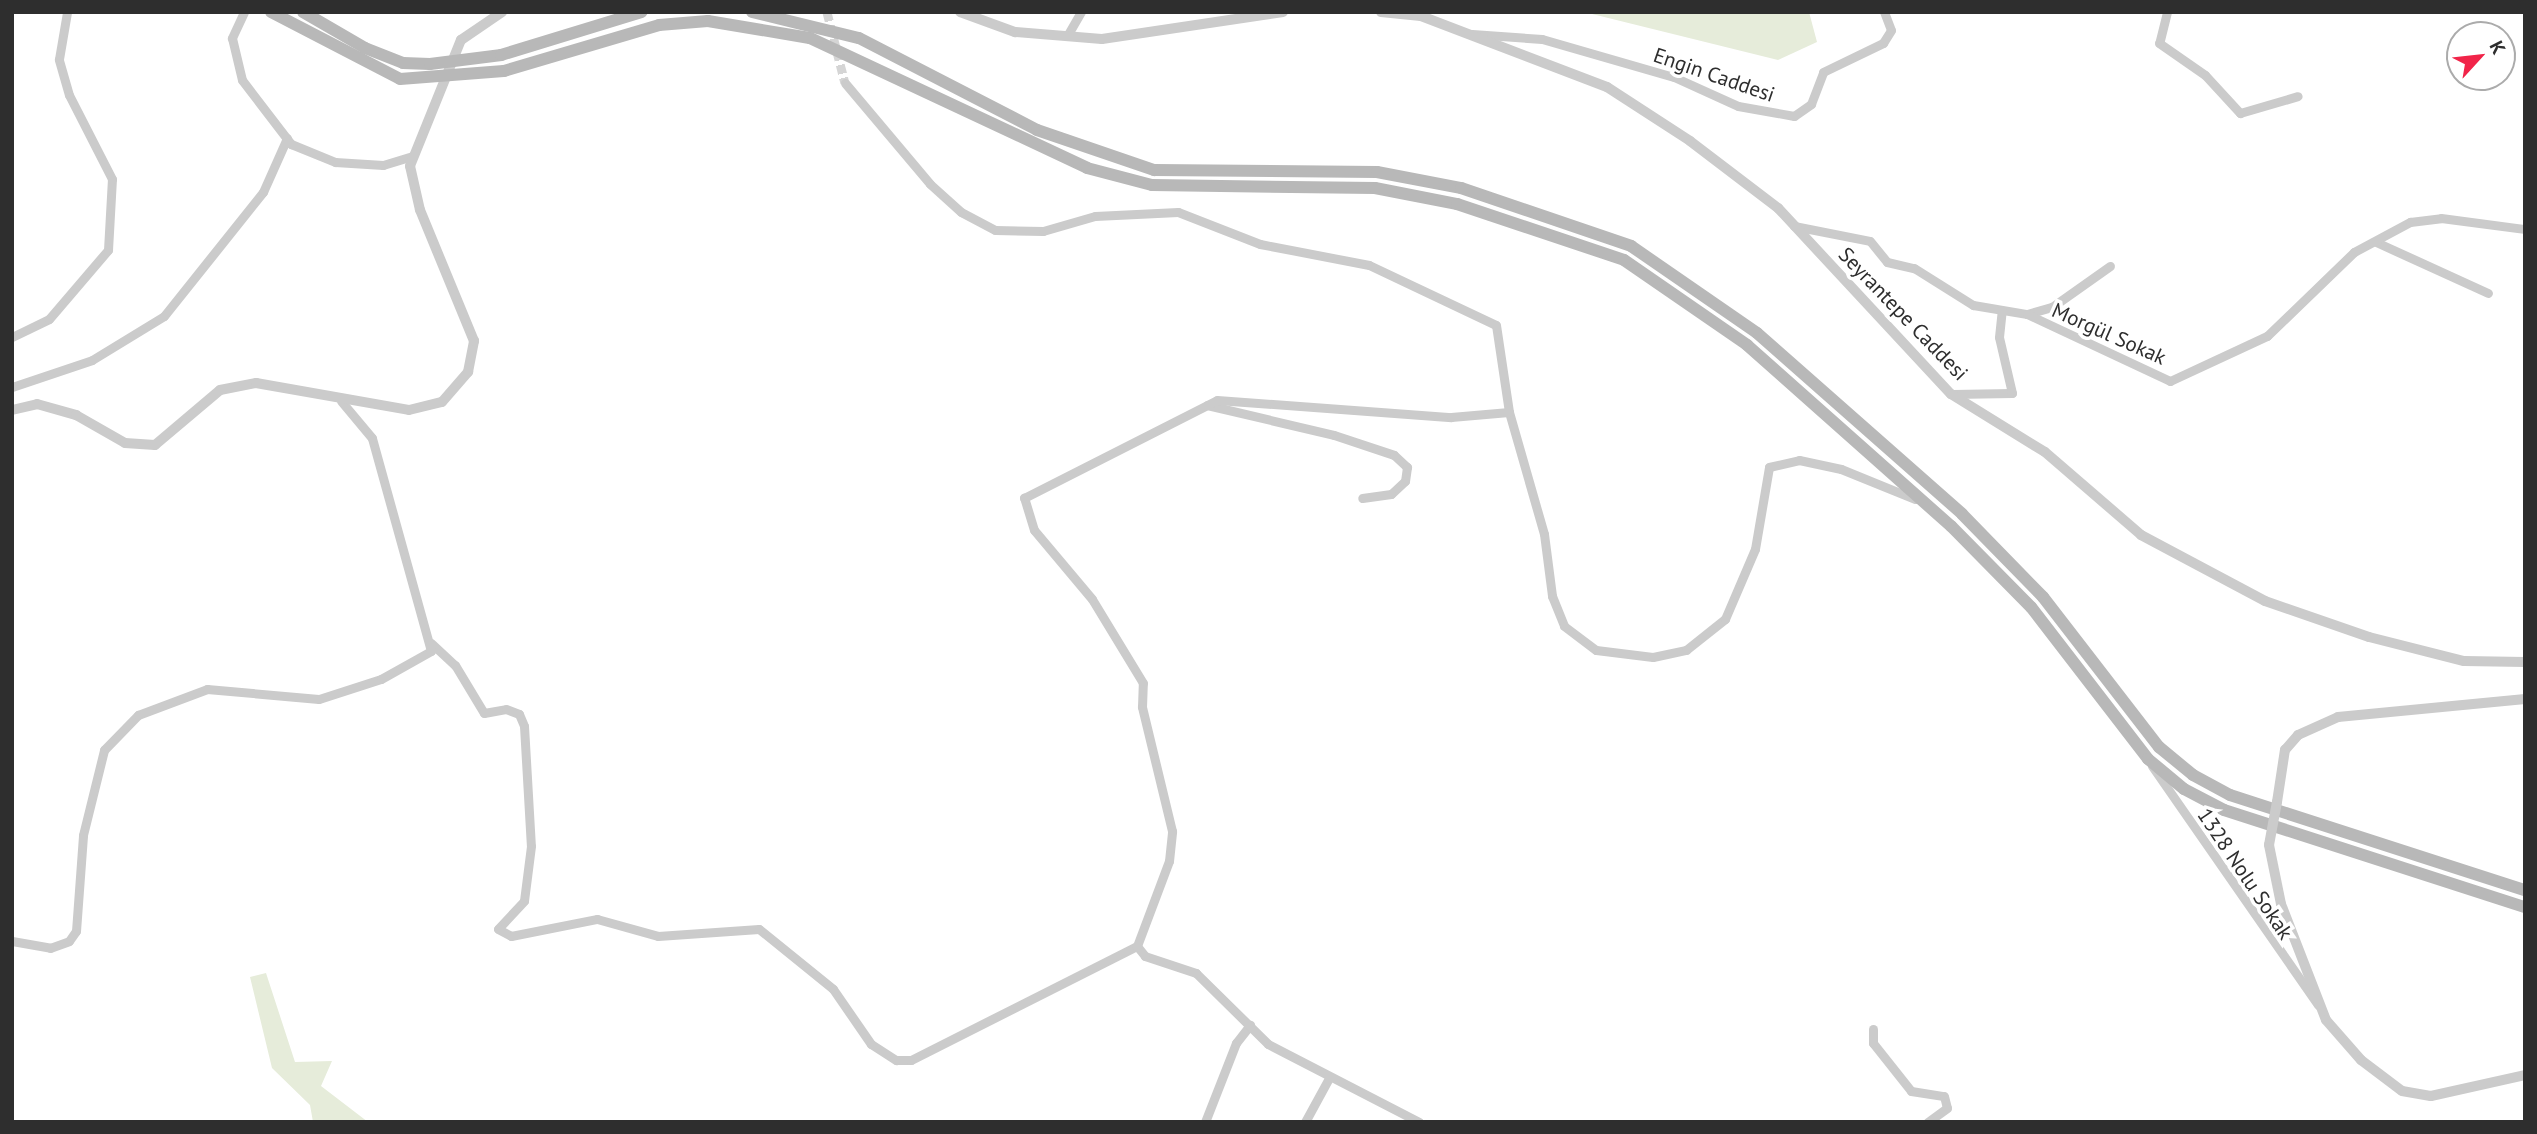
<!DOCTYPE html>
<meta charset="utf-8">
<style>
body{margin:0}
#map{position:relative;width:2537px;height:1134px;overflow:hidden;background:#fff;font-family:"PT Sans",sans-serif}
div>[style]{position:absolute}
.green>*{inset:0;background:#e6ecda}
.minor-tunnel>*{height:9px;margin-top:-4.5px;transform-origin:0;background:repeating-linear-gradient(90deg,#d5d5d5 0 9px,transparent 0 13.5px)}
.minor>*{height:9px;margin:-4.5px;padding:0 4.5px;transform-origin:4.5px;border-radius:4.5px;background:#cbcbcb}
.tertiary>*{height:10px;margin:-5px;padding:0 5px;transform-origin:5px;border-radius:5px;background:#cbcbcb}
.secondary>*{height:12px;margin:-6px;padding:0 6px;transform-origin:6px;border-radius:6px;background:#b8b8b8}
.tertiary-bridge>*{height:10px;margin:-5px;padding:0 5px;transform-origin:5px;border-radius:5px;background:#cbcbcb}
span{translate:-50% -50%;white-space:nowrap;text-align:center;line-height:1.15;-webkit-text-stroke:7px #fff;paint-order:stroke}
.street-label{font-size:21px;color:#2e2e2e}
.frame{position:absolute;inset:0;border:14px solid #2e2e2e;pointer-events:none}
.north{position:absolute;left:2446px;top:21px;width:70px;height:70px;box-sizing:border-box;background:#fff;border:2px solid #ababab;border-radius:50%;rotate:63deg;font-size:19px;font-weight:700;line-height:28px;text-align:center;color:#2e2e2e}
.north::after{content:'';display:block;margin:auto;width:24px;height:32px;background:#f12449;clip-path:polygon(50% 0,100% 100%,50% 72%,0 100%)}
</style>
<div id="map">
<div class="green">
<div style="clip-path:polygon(1584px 12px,1809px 12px,1817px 42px,1778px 60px)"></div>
<div style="clip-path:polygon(266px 973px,295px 1062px,332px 1061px,321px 1086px,368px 1122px,313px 1122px,310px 1105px,272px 1068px,250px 977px)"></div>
</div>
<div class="minor-tunnel">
<div style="left:827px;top:12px;width:73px;rotate:75.8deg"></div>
</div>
<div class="minor">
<div style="left:244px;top:12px;width:29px;rotate:115deg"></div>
<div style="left:232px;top:38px;width:43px;rotate:76.6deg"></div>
<div style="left:242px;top:80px;width:81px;rotate:52.6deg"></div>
<div style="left:291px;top:144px;width:48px;rotate:22.2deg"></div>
<div style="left:335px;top:162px;width:48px;rotate:3.6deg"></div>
<div style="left:383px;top:165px;width:30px;rotate:-17deg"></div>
<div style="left:2167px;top:12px;width:32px;rotate:104deg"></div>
<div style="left:2159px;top:43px;width:56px;rotate:34.8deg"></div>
<div style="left:2205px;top:75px;width:52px;rotate:47.4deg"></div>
<div style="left:2240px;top:113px;width:60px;rotate:-16.3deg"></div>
<div style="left:1472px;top:34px;width:70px;rotate:4.1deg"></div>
<div style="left:1542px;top:39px;width:137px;rotate:16.1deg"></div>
<div style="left:1674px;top:77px;width:70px;rotate:24.4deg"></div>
<div style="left:1738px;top:106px;width:57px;rotate:10.1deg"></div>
<div style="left:1794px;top:116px;width:21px;rotate:-35deg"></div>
<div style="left:1811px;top:104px;width:34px;rotate:-69deg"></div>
<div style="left:1823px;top:72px;width:67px;rotate:-25.8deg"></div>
<div style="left:1883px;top:43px;width:15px;rotate:-58deg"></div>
<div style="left:1891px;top:30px;width:19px;rotate:-111deg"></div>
<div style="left:1067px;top:36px;width:28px;rotate:-60deg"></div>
<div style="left:845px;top:83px;width:132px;rotate:49.9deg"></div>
<div style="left:930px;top:184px;width:42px;rotate:42.1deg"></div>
<div style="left:961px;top:212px;width:38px;rotate:28deg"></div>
<div style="left:995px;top:230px;width:48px;rotate:1.2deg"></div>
<div style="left:1043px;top:231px;width:54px;rotate:-16.1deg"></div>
<div style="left:1095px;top:216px;width:83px;rotate:-2.8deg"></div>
<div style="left:1178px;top:212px;width:88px;rotate:21.3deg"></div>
<div style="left:1260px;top:244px;width:111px;rotate:10.9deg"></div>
<div style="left:1369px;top:265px;width:140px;rotate:25.3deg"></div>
<div style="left:1496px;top:325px;width:88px;rotate:81.5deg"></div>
<div style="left:1509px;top:412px;width:127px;rotate:74deg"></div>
<div style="left:1544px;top:534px;width:63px;rotate:82.6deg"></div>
<div style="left:1552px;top:596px;width:32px;rotate:68deg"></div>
<div style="left:1564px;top:626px;width:40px;rotate:37deg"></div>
<div style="left:1596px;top:650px;width:57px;rotate:7deg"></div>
<div style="left:1653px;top:657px;width:34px;rotate:-12deg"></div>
<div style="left:1686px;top:650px;width:50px;rotate:-38.5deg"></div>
<div style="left:1725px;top:619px;width:76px;rotate:-66.8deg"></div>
<div style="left:1755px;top:549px;width:83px;rotate:-80.3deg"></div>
<div style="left:1769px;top:467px;width:31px;rotate:-13deg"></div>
<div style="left:1799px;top:460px;width:43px;rotate:12.1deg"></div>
<div style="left:1841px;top:469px;width:80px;rotate:22.1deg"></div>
<div style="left:1794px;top:226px;width:77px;rotate:11.2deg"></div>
<div style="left:1870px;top:241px;width:27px;rotate:51deg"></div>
<div style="left:1887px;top:262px;width:28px;rotate:13deg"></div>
<div style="left:1914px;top:268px;width:70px;rotate:32.1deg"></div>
<div style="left:1973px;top:305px;width:55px;rotate:9.5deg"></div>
<div style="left:2027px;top:314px;width:26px;rotate:-16deg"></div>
<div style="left:2052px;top:307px;width:71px;rotate:-35.3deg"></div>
<div style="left:2376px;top:242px;width:123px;rotate:24.5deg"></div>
<div style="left:2027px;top:314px;width:158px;rotate:25.1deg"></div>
<div style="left:2170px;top:381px;width:107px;rotate:-24.9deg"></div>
<div style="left:2267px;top:336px;width:121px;rotate:-44deg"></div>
<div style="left:2354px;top:252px;width:64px;rotate:-28.2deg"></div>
<div style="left:2410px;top:222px;width:31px;rotate:-7deg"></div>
<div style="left:2441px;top:218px;width:85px;rotate:7.5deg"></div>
<div style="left:12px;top:337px;width:41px;rotate:-25.9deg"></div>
<div style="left:49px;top:319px;width:91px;rotate:-49.5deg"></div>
<div style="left:108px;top:250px;width:71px;rotate:-86.8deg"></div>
<div style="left:112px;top:179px;width:94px;rotate:-117.1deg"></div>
<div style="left:69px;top:95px;width:37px;rotate:-106deg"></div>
<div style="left:59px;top:59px;width:48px;rotate:-80.3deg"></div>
<div style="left:12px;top:387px;width:84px;rotate:-18.6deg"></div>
<div style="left:92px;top:360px;width:84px;rotate:-31.4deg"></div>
<div style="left:164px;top:316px;width:159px;rotate:-51.4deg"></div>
<div style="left:263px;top:192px;width:59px;rotate:-66deg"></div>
<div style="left:1953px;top:394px;width:59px;rotate:-1deg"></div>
<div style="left:2012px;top:393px;width:57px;rotate:-103.1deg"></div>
<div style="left:1999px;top:337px;width:27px;rotate:-84deg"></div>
<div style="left:1207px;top:405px;width:130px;rotate:13.3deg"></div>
<div style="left:1334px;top:435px;width:63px;rotate:18.4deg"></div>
<div style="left:1394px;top:455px;width:18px;rotate:43deg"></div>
<div style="left:1407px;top:467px;width:14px;rotate:98deg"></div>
<div style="left:1405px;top:481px;width:19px;rotate:137deg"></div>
<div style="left:1391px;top:494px;width:29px;rotate:172deg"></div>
<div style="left:431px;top:643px;width:33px;rotate:43deg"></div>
<div style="left:455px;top:665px;width:56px;rotate:58.9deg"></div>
<div style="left:484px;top:713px;width:22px;rotate:-10deg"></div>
<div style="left:506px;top:709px;width:14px;rotate:21deg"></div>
<div style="left:519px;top:714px;width:13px;rotate:67deg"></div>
<div style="left:524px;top:726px;width:120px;rotate:86.7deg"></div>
<div style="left:531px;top:846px;width:55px;rotate:97.3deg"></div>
<div style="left:524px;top:901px;width:38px;rotate:133deg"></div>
<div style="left:498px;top:929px;width:15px;rotate:28deg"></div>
<div style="left:511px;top:936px;width:88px;rotate:-11.2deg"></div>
<div style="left:597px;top:919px;width:63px;rotate:15.6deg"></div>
<div style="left:658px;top:936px;width:101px;rotate:-4deg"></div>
<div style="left:759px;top:929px;width:95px;rotate:39deg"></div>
<div style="left:833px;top:989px;width:67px;rotate:55.4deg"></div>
<div style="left:871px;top:1044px;width:30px;rotate:33deg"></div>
<div style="left:896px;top:1060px;width:15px"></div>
<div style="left:911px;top:1060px;width:253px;rotate:-26.8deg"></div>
<div style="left:2152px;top:766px;width:291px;rotate:55.2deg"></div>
<div style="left:12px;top:941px;width:39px;rotate:10deg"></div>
<div style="left:50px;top:948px;width:20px;rotate:-20deg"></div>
<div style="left:69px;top:941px;width:12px;rotate:-55deg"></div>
<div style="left:76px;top:931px;width:96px;rotate:-85.8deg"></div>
<div style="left:83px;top:835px;width:88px;rotate:-76.1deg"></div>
<div style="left:104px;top:750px;width:49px;rotate:-45.8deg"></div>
<div style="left:138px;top:715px;width:74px;rotate:-20.6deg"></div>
<div style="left:207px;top:689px;width:112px;rotate:5.1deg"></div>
<div style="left:319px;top:699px;width:65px;rotate:-17.9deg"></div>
<div style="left:381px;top:679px;width:57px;rotate:-29.2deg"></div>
<div style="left:431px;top:651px;width:221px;rotate:-105.5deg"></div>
<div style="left:372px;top:438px;width:48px;rotate:-130deg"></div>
<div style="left:1873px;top:1029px;width:14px;rotate:90deg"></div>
<div style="left:1873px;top:1043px;width:61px;rotate:51.6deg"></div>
<div style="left:1911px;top:1091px;width:33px;rotate:9deg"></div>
<div style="left:1944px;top:1096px;width:12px;rotate:76deg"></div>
<div style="left:1947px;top:1108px;width:24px;rotate:144deg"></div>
<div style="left:1205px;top:1122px;width:85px;rotate:-68.6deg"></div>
<div style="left:1236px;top:1043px;width:23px;rotate:-52deg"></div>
<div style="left:1305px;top:1122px;width:50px;rotate:-61.4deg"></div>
<div style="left:1419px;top:1122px;width:170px;rotate:-152.7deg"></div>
<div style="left:1268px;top:1044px;width:101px;rotate:-135.4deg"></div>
<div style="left:1196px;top:973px;width:54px;rotate:-161.6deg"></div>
<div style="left:1145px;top:956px;width:13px;rotate:-129deg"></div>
<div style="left:1137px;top:946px;width:91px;rotate:-69.4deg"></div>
<div style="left:1169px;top:861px;width:30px;rotate:-84deg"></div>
<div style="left:1172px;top:831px;width:128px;rotate:-103.6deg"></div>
<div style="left:1142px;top:707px;width:24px;rotate:-88deg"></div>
<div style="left:1143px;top:683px;width:98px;rotate:-121.3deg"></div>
<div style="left:1092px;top:599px;width:90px;rotate:-130deg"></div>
<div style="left:1034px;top:530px;width:34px;rotate:-107deg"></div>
<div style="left:1024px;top:498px;width:216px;rotate:-26.9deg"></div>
<div style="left:1217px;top:400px;width:235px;rotate:4.2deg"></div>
<div style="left:1451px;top:417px;width:58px;rotate:-4.9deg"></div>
</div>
<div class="tertiary">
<div style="left:960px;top:12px;width:59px;rotate:20deg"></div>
<div style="left:1015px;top:32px;width:87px;rotate:4.6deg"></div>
<div style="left:1102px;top:39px;width:183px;rotate:-8.5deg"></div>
<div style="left:1381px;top:12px;width:40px;rotate:5.7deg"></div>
<div style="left:1421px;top:16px;width:199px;rotate:20.9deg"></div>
<div style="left:1607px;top:87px;width:99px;rotate:33deg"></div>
<div style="left:1690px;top:141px;width:111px;rotate:37.3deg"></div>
<div style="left:1778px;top:208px;width:254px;rotate:47.1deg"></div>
<div style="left:1951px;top:394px;width:110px;rotate:31.7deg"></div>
<div style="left:2045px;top:452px;width:127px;rotate:40.8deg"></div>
<div style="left:2141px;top:535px;width:140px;rotate:28deg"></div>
<div style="left:2265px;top:601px;width:110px;rotate:19.1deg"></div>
<div style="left:2369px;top:637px;width:98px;rotate:14.2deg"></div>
<div style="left:2464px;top:661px;width:61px;rotate:0.9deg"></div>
<div style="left:12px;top:410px;width:26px;rotate:-13deg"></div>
<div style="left:37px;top:404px;width:41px;rotate:15.8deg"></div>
<div style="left:76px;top:415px;width:56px;rotate:29.7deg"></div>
<div style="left:125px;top:443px;width:30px;rotate:4deg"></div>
<div style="left:155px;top:445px;width:85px;rotate:-40.2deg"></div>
<div style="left:220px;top:390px;width:37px;rotate:-11deg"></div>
<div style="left:256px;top:383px;width:155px;rotate:10deg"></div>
<div style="left:409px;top:410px;width:34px;rotate:-14deg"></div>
<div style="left:442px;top:402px;width:40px;rotate:-49deg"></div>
<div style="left:468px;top:372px;width:32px;rotate:-79deg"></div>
<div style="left:474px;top:341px;width:142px;rotate:-112.4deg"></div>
<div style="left:420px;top:210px;width:45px;rotate:-102.8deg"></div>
<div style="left:410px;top:166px;width:136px;rotate:-68deg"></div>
<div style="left:461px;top:40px;width:50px;rotate:-34.3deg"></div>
<div style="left:2277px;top:802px;width:53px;rotate:-81.3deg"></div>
<div style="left:2285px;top:750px;width:20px;rotate:-49deg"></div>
<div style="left:2298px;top:735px;width:44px;rotate:-24.2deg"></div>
<div style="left:2338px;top:717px;width:188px;rotate:-5.5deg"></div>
<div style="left:2269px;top:845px;width:60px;rotate:78.5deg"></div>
<div style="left:2281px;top:904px;width:124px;rotate:68.8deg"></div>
<div style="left:2326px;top:1020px;width:53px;rotate:48.8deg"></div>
<div style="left:2361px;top:1060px;width:51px;rotate:37.1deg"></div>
<div style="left:2402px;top:1091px;width:29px;rotate:10deg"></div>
<div style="left:2431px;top:1096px;width:96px;rotate:-12.6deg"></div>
</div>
<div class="secondary">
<div style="left:271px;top:12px;width:145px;rotate:27.4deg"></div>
<div style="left:400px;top:79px;width:104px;rotate:-4.4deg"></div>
<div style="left:504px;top:71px;width:162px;rotate:-16.5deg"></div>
<div style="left:659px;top:25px;width:49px;rotate:-4.7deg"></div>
<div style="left:708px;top:21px;width:103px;rotate:9.5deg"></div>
<div style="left:810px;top:38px;width:306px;rotate:25.1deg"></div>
<div style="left:1087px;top:168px;width:67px;rotate:14.7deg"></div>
<div style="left:1152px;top:185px;width:223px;rotate:0.8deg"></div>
<div style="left:1375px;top:188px;width:84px;rotate:11deg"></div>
<div style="left:1457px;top:204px;width:176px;rotate:18.5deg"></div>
<div style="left:1624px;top:260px;width:150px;rotate:34.6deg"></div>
<div style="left:1747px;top:345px;width:273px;rotate:41.6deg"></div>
<div style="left:1951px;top:526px;width:114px;rotate:45.4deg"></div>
<div style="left:2031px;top:607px;width:192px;rotate:52.4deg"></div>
<div style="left:2148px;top:759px;width:47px;rotate:39.8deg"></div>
<div style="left:2184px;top:789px;width:45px;rotate:27.7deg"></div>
<div style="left:2224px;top:810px;width:316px;rotate:17.9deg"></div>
<div style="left:303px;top:12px;width:72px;rotate:30.1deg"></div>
<div style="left:365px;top:48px;width:41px;rotate:21.5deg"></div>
<div style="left:403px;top:63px;width:27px;rotate:2deg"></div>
<div style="left:430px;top:64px;width:72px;rotate:-7.2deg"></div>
<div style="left:501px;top:55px;width:147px;rotate:-17deg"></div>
<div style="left:752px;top:12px;width:110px;rotate:13.7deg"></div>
<div style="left:859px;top:38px;width:200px;rotate:27.3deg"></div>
<div style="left:1037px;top:130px;width:124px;rotate:18.9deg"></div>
<div style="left:1154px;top:170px;width:223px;rotate:0.5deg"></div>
<div style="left:1377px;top:172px;width:86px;rotate:10.8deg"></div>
<div style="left:1461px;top:188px;width:180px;rotate:18.8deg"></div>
<div style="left:1631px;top:246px;width:153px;rotate:34.6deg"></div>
<div style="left:1757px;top:333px;width:273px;rotate:41.4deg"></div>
<div style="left:1962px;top:514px;width:116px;rotate:45.7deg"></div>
<div style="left:2043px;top:597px;width:190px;rotate:52.3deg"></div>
<div style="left:2159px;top:747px;width:44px;rotate:39.5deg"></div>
<div style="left:2193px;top:775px;width:42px;rotate:28.4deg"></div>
<div style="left:2230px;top:795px;width:310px;rotate:17.9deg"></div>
</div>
<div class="tertiary-bridge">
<div style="left:2269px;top:845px;width:44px;rotate:-79.5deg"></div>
</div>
<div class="street-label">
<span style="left:1714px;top:75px;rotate:19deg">Engin Caddesi</span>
<span style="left:1903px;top:314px;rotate:46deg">Seyrantepe Caddesi</span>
<span style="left:2109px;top:334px;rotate:24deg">Morgül Sokak</span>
<span style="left:2245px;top:874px;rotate:56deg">1328 Nolu Sokak</span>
</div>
<div class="frame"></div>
<div class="north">K</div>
</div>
